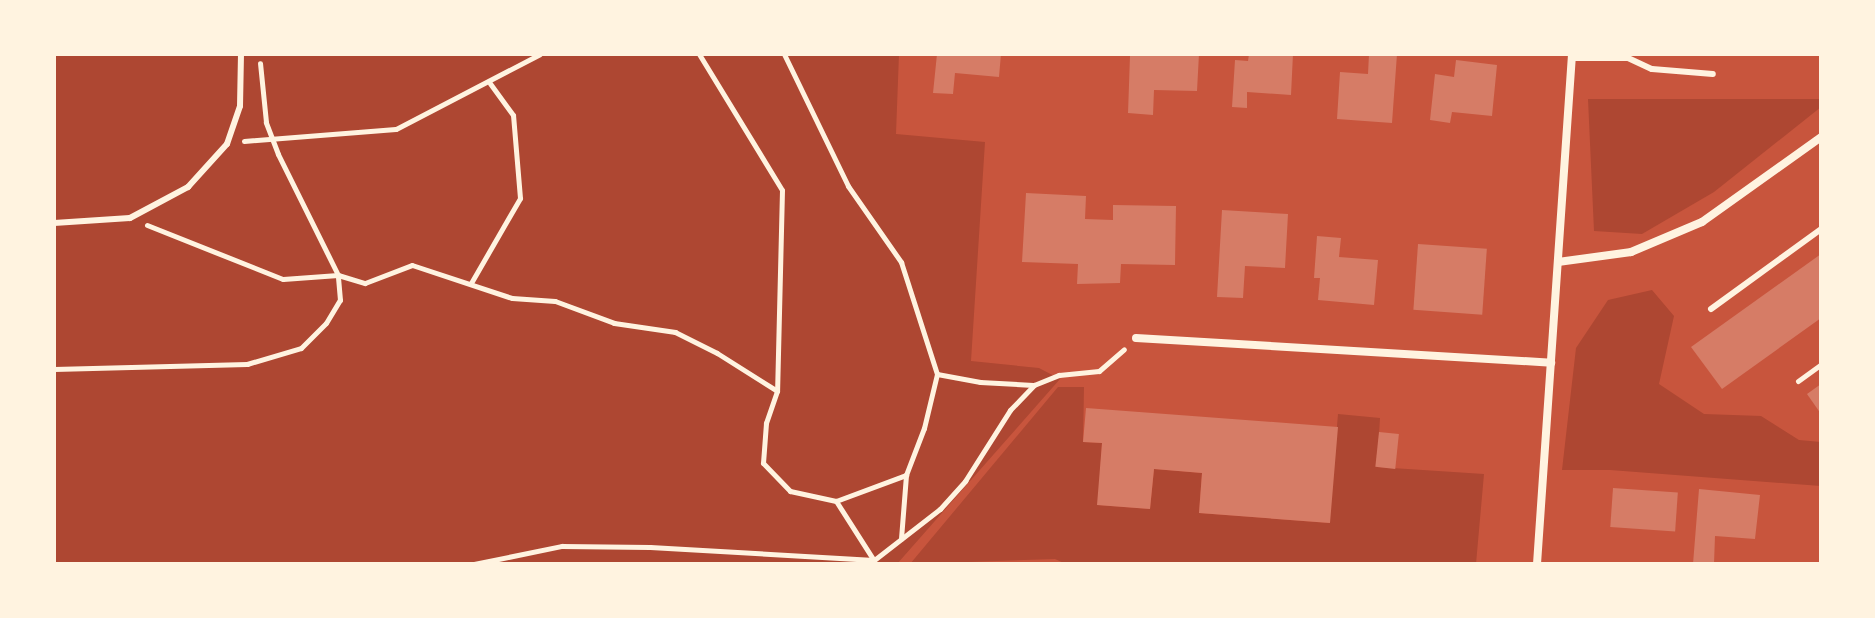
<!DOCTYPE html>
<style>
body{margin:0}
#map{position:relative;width:1875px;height:618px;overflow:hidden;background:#c8553d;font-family:"PT Sans",sans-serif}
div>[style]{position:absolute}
.green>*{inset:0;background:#ae4732}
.building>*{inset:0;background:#d67c66;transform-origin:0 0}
.path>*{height:5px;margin:-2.5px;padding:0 2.5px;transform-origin:2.5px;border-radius:2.5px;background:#fff3e0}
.service>*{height:6px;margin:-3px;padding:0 3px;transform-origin:3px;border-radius:3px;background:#fff3e0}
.minor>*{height:8px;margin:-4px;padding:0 4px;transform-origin:4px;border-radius:4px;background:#fff3e0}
span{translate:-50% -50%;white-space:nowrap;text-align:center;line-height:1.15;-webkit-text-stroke:8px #fff3e0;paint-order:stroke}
.frame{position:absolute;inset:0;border:56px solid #fff3e0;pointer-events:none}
</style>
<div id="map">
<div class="green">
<div style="clip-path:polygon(54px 54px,899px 54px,896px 134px,985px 142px,971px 361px,1039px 368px,1060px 379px,897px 564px,54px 564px)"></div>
<div style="clip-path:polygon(1588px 99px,1821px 99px,1821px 107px,1714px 192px,1642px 234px,1594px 231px)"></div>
<div style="clip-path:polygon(1652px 290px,1674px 316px,1659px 384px,1704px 414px,1761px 416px,1799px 440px,1821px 442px,1821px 486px,1610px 470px,1562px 470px,1576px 348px,1608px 300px)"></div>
<div style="clip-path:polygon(1058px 387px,1084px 387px,1083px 442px,1102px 443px,1098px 505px,1150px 509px,1154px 469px,1202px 473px,1199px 513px,1329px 523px,1338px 414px,1380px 418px,1377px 467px,1484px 474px,1476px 564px,1066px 564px,1055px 559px,910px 564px)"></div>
</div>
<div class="building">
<div style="clip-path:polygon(937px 54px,1001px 54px,999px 77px,955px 73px,953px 94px,933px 93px)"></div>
<div style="clip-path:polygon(1199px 54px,1197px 91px,1154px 90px,1153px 115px,1128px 113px,1130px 56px)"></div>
<div style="clip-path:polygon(1249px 54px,1293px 54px,1291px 95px,1247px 92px,1247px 108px,1232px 107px,1235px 60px,1248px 61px)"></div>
<div style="clip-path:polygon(1369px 54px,1397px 54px,1392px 123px,1337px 119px,1340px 72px,1368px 74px)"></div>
<div style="clip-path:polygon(1456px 60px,1497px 65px,1492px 116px,1452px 112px,1450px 123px,1430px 120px,1435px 74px,1454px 77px)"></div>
<div style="clip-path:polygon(1026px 193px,1086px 196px,1085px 219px,1113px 220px,1113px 205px,1176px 206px,1175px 265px,1121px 264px,1120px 283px,1077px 284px,1078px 264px,1022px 262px)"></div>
<div style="clip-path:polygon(1222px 210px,1288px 214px,1285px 268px,1245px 266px,1243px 298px,1217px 297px)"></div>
<div style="clip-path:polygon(1317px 236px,1341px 238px,1339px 257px,1378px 260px,1374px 305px,1318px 300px,1320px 278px,1314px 278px)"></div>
<div style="left:1418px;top:244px;width:69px;height:66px;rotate:4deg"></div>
<div style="clip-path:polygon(1821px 254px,1821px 318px,1722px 389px,1691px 347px)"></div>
<div style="clip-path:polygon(1821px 384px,1821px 414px,1807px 394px)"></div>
<div style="clip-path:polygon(1086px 408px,1338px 427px,1330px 523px,1199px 513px,1202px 473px,1154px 469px,1150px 509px,1097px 505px,1102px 443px,1083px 442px)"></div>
<div style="left:1379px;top:432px;width:20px;height:35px;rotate:6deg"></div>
<div style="left:1613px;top:488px;width:65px;height:39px;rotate:4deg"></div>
<div style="clip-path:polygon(1699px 489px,1760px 495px,1755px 539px,1715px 536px,1714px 564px,1693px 564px)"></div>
</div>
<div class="path">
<div style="left:699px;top:54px;width:159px;rotate:58.6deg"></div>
<div style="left:782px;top:190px;width:201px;rotate:91.4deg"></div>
<div style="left:777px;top:391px;width:34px;rotate:109deg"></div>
<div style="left:766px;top:423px;width:40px;rotate:94.3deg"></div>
<div style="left:763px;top:463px;width:39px;rotate:46deg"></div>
<div style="left:790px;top:491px;width:47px;rotate:12.3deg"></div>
<div style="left:836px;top:501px;width:75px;rotate:-20.4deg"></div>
<div style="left:784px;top:54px;width:147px;rotate:64.1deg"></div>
<div style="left:848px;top:186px;width:93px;rotate:55.1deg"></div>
<div style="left:901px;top:262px;width:118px;rotate:72.2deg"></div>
<div style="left:937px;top:374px;width:56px;rotate:103.5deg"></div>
<div style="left:924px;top:428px;width:50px;rotate:111deg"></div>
<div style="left:906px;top:475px;width:64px;rotate:94.5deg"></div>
<div style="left:244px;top:141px;width:152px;rotate:-4.5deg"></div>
<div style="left:396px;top:129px;width:162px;rotate:-27.5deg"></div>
<div style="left:147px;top:225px;width:146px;rotate:21.7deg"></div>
<div style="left:283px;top:279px;width:55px;rotate:-4.2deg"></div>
<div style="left:338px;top:275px;width:28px;rotate:17deg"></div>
<div style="left:365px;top:283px;width:50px;rotate:-21deg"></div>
<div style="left:412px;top:265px;width:105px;rotate:18.3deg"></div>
<div style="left:512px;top:298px;width:43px;rotate:4deg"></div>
<div style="left:555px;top:301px;width:63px;rotate:20.4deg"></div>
<div style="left:614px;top:323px;width:62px;rotate:8.4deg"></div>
<div style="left:675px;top:332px;width:47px;rotate:26.6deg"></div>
<div style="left:717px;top:353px;width:71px;rotate:32.3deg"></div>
<div style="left:471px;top:283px;width:98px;rotate:-60deg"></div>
<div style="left:520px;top:198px;width:83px;rotate:-94.8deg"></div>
<div style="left:513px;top:115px;width:39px;rotate:-126deg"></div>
<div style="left:54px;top:369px;width:193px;rotate:-1.5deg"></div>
<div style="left:247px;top:364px;width:56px;rotate:-16.5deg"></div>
<div style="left:301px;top:348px;width:35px;rotate:-45deg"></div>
<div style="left:326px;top:323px;width:27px;rotate:-59deg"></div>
<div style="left:340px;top:300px;width:25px;rotate:-95deg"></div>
<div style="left:338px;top:275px;width:135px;rotate:-116.4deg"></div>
<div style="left:278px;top:154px;width:34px;rotate:-111deg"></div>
<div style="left:266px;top:122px;width:59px;rotate:-95.8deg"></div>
<div style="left:937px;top:374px;width:44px;rotate:10.5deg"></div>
<div style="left:980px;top:382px;width:53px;rotate:3.2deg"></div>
<div style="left:1798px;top:381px;width:29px;rotate:-36deg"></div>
<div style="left:836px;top:501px;width:69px;rotate:57.5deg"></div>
<div style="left:474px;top:564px;width:90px;rotate:-11.6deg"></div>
<div style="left:562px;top:546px;width:88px;rotate:0.7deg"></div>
<div style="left:650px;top:547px;width:224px;rotate:3.3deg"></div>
<div style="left:869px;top:564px;width:90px;rotate:-37.8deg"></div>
<div style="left:940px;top:509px;width:38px;rotate:-48deg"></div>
<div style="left:965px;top:481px;width:84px;rotate:-57.6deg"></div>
<div style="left:1010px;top:410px;width:35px;rotate:-46deg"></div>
<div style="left:1034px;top:385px;width:27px;rotate:-22deg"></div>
<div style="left:1059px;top:375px;width:40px;rotate:-5.7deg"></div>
<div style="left:1099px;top:371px;width:33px;rotate:-41deg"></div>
</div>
<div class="service">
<div style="left:1572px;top:58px;width:56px"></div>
<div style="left:1628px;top:58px;width:26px;rotate:25deg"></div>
<div style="left:1652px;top:69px;width:61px;rotate:4.7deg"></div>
<div style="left:54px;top:223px;width:76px;rotate:-3.8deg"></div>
<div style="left:130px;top:218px;width:66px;rotate:-28.1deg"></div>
<div style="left:188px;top:187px;width:58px;rotate:-47.8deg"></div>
<div style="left:227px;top:144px;width:40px;rotate:-71.1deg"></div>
<div style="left:240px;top:106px;width:52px;rotate:-88.9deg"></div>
<div style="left:1711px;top:309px;width:136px;rotate:-36deg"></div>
</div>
<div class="minor">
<div style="left:1558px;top:262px;width:74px;rotate:-7.8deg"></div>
<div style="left:1631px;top:252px;width:77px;rotate:-22.9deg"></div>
<div style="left:1702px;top:222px;width:146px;rotate:-35.5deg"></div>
<div style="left:1136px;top:338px;width:416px;rotate:3.4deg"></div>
<div style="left:1537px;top:564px;width:511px;rotate:-86.07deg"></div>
</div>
<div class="frame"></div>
</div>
